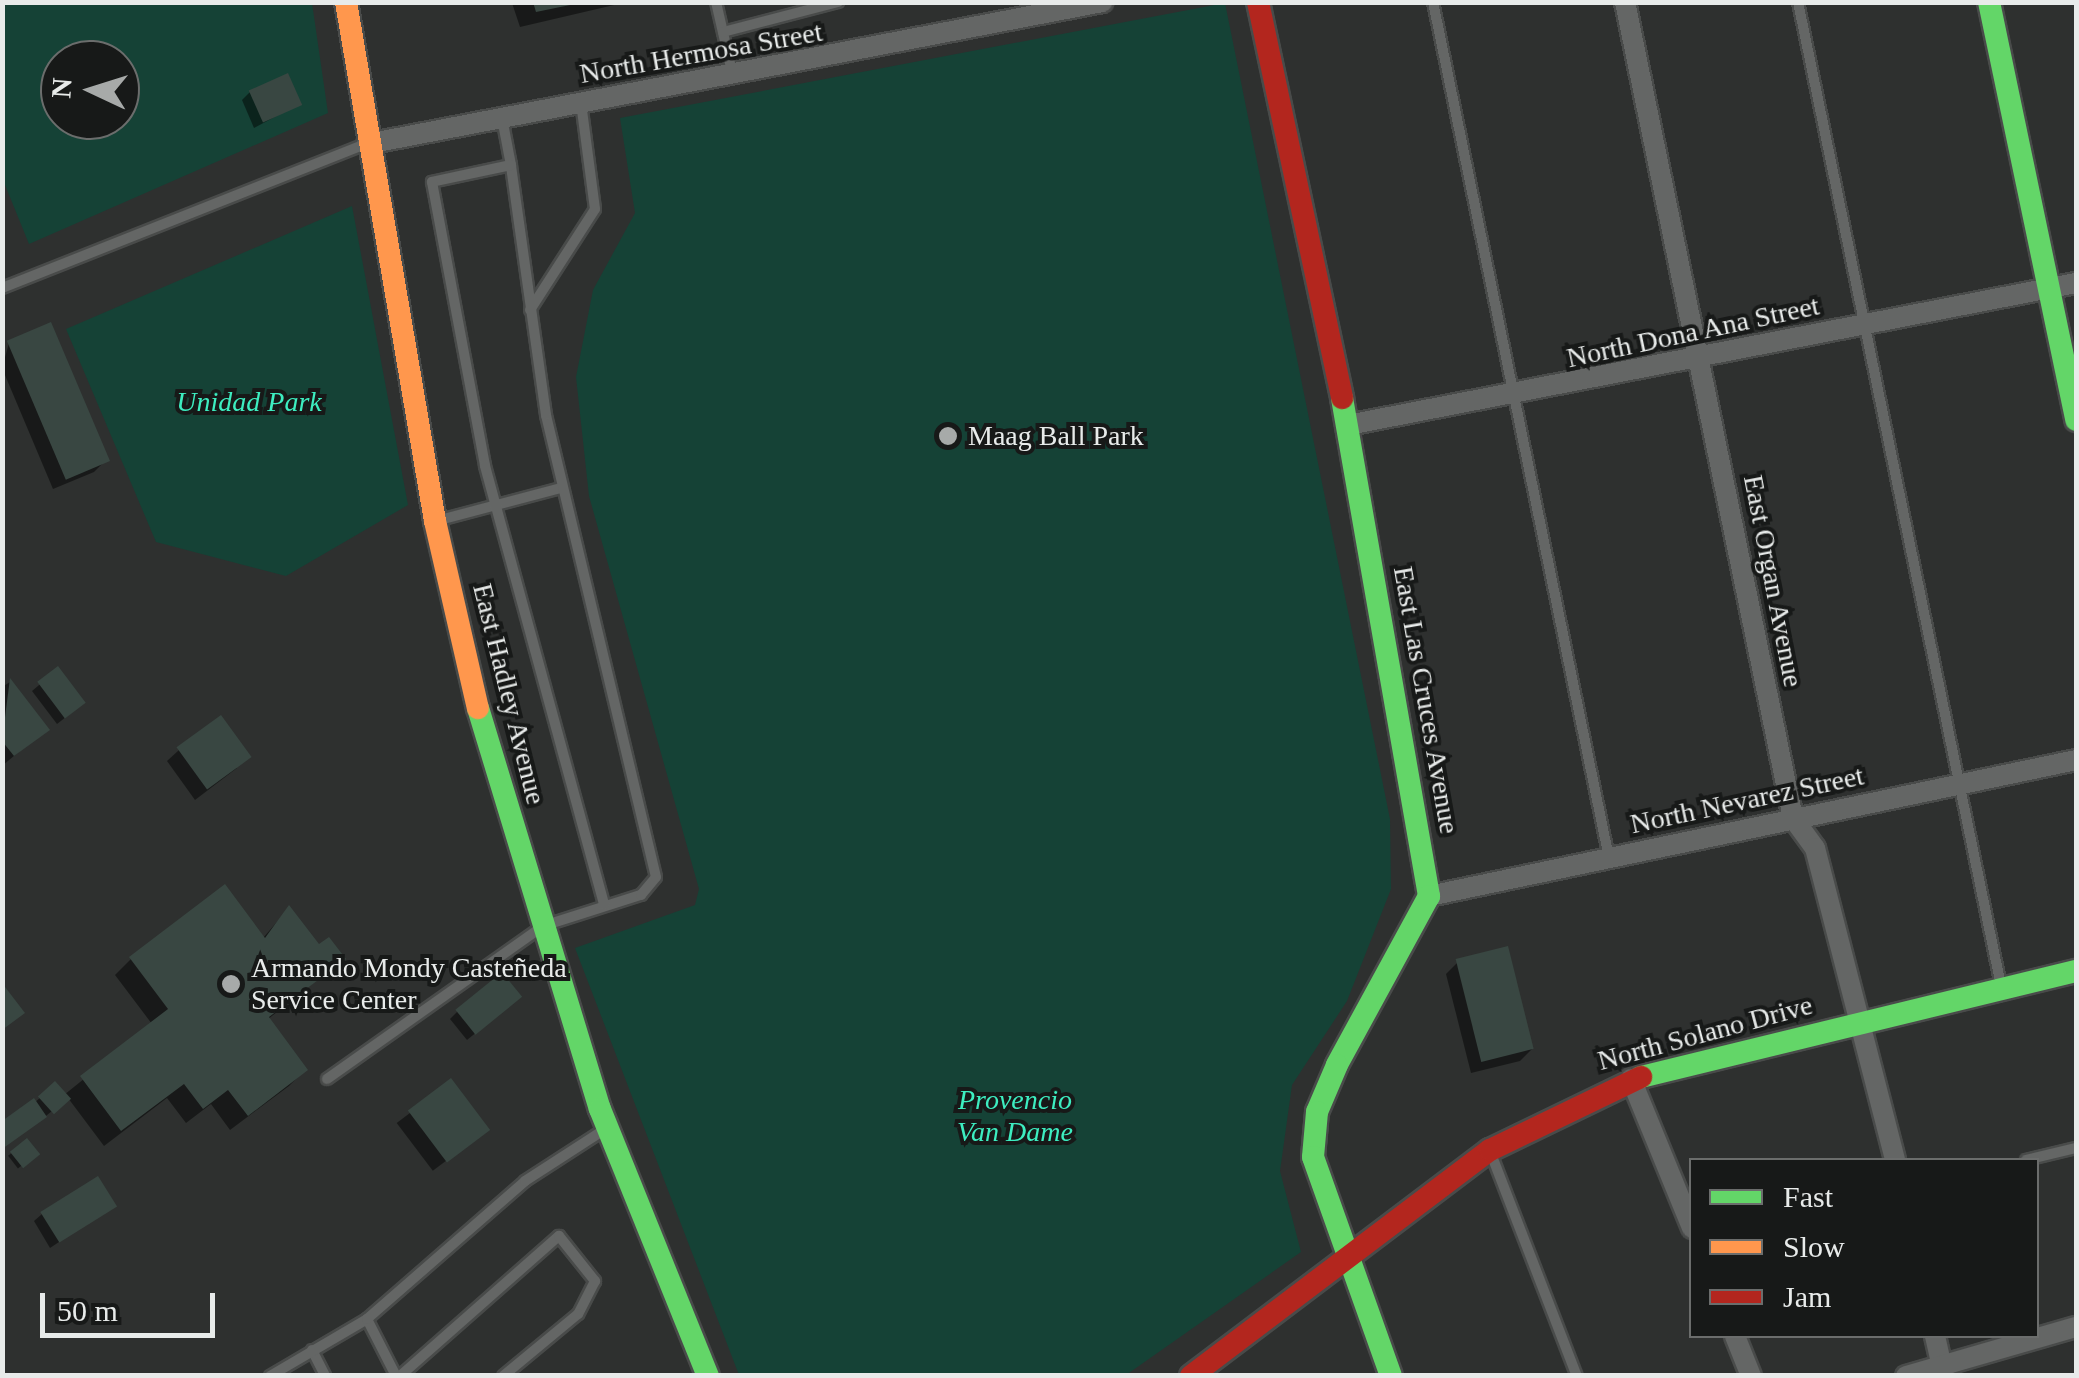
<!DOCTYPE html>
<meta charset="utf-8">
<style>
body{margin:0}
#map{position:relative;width:2079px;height:1378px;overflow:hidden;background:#2e302f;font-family:Georgia,serif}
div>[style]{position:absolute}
.green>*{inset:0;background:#154236}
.shadow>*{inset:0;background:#0007;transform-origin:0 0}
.building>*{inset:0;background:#394742;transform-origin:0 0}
.roads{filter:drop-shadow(2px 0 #494b4a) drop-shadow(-2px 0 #494b4a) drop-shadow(0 2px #494b4a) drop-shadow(0 -2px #494b4a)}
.lane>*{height:10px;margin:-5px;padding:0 5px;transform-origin:5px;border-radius:5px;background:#646665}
.street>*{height:20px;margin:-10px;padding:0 10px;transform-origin:10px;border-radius:10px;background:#646665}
.fast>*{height:22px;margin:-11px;padding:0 11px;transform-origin:11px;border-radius:11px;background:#63d668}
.slow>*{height:22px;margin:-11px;padding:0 11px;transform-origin:11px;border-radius:11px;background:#ff974d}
.jam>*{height:22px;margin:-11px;padding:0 11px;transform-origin:11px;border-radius:11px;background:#b3261e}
.dots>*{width:28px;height:28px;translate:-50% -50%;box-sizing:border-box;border:5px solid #171918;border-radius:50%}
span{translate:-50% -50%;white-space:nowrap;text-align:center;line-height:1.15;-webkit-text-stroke:8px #171918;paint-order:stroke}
.street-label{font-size:28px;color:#e8ebea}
.park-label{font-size:28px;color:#3dedc0;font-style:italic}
.poi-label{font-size:28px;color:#e8ebea}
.left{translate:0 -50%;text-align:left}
.frame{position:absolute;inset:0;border:5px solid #e8ebea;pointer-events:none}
.legend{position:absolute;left:1689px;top:1158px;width:350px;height:180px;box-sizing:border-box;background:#171918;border:2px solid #6b6d6c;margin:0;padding:12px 18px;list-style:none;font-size:30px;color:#e8ebea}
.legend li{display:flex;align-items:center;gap:20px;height:50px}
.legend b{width:50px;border:2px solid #6b6d6c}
.north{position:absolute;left:40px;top:40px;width:100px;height:100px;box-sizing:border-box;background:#171918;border:2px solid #6b6d6c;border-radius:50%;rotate:274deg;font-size:28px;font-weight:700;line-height:40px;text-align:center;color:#e8ebea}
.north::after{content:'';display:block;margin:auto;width:35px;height:45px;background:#a7aaa9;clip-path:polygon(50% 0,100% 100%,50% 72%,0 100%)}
.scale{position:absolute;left:40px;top:1293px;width:175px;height:45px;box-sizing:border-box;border:5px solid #e8ebea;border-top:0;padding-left:12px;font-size:30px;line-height:35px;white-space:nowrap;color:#e8ebea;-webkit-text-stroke:8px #171918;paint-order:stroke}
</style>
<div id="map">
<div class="green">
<div style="clip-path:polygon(evenodd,2px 3px,312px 3px,328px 113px,29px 244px,3px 180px,2px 3px,60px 60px,120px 60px,120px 120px,60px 120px,60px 60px)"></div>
<div style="clip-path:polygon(1225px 3px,1390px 819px,1391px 889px,1347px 1001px,1292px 1085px,1280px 1171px,1301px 1252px,1126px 1375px,739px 1375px,575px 948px,695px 905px,699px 889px,589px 496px,576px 377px,593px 290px,635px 213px,620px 118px)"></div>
<div style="clip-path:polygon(352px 206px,408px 505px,286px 576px,156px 542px,66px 329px)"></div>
</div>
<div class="shadow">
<div style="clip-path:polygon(485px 2px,627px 2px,520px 27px,512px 3px)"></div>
<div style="clip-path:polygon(250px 92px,299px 104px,254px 128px,242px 100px)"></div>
<div style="clip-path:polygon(9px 343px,106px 460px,94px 472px,53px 489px,2px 368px)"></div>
<div style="clip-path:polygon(57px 670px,75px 710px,57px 724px,32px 691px)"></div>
<div style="clip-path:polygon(10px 682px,46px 729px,2px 766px,2px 687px)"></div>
<div style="clip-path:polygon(179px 750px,237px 768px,195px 800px,167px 761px)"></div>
<div style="clip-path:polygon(289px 908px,319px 948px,343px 959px,267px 1020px,305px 1070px,289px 1086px,230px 1130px,211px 1104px,186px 1123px,167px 1098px,104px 1146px,68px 1098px,36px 1124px,34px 1103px,55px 1085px,64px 1095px,152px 1024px,115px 975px,131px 959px,263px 938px)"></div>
<div style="clip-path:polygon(1458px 962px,1532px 1049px,1520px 1061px,1471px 1073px,1446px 974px)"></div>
<div style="clip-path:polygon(511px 1004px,467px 1040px,450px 1019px,458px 1011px)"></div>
<div style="left:451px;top:1082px;width:60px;height:68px;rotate:53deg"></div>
<div style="left:27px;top:1141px;width:16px;height:24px;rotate:52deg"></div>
<div style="clip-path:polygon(113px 1206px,50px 1248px,34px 1221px,42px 1214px)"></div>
</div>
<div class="building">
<div style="clip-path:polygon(533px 2px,575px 2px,575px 4px,536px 12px)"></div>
<div style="left:288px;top:73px;width:35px;height:43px;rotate:66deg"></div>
<div style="left:51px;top:322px;width:151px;height:48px;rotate:67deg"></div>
<div style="left:58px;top:666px;width:46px;height:26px;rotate:53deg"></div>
<div style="clip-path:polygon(10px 678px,50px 730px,14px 756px,2px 741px)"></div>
<div style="left:221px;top:715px;width:52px;height:55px;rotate:54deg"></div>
<div style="clip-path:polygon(225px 884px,265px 938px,289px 905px,319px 944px,329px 937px,346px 959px,269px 1017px,308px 1070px,248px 1116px,228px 1090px,203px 1109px,184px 1084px,121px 1131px,80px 1076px,168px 1009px,129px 957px)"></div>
<div style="left:1508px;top:946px;width:106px;height:54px;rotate:76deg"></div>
<div style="left:502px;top:972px;width:32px;height:60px;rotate:51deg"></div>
<div style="clip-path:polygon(2px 983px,25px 1013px,2px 1030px)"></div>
<div style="left:451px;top:1078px;width:65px;height:54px;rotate:53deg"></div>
<div style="left:55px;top:1081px;width:24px;height:23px;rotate:48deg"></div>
<div style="clip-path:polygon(34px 1098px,47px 1117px,2px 1149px,2px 1121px)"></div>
<div style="left:27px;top:1138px;width:21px;height:22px;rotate:51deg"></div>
<div style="left:98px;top:1176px;width:36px;height:68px;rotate:58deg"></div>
</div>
<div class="roads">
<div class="lane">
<div style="left:716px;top:2px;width:76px;rotate:77.1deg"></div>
<div style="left:1433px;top:2px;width:874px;rotate:78.38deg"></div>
<div style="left:1798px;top:2px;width:1005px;rotate:78.34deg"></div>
<div style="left:723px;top:32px;width:119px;rotate:-14.6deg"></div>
<div style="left:502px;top:118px;width:48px;rotate:79.2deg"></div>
<div style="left:2px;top:288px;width:391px;rotate:-21.6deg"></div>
<div style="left:530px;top:310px;width:120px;rotate:-57.2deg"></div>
<div style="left:595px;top:209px;width:107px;rotate:-97.5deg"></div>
<div style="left:436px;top:521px;width:129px;rotate:-14.8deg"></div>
<div style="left:327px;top:1079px;width:265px;rotate:-35.3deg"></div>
<div style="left:543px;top:926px;width:103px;rotate:-17.6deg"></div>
<div style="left:641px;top:895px;width:23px;rotate:-50deg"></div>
<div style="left:656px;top:877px;width:475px;rotate:-103.4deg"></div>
<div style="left:546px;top:415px;width:252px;rotate:-98deg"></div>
<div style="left:511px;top:165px;width:81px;rotate:167.9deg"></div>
<div style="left:432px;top:182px;width:289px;rotate:79.4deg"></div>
<div style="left:485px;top:466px;width:455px;rotate:74.8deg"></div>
<div style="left:1490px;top:1151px;width:241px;rotate:68.9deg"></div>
<div style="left:2026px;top:1160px;width:51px;rotate:-13.5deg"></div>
<div style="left:312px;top:1350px;width:29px;rotate:63deg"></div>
<div style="left:270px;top:1376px;width:113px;rotate:-30.4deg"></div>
<div style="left:396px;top:1376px;width:64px;rotate:-117deg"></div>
<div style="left:367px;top:1319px;width:210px;rotate:-41.1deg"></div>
<div style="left:525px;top:1181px;width:98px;rotate:-32.9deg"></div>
<div style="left:400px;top:1376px;width:212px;rotate:-41.4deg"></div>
<div style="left:559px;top:1236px;width:58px;rotate:51.3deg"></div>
<div style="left:595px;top:1281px;width:37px;rotate:117deg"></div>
<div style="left:578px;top:1314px;width:97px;rotate:140.4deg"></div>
</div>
<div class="street">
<div style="left:1625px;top:2px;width:833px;rotate:78.37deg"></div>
<div style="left:1793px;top:818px;width:37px;rotate:54deg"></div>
<div style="left:1815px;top:848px;width:322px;rotate:75.6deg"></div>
<div style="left:367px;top:144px;width:749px;rotate:-10.93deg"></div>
<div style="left:1348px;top:425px;width:742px;rotate:-11.04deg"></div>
<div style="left:1429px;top:896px;width:661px;rotate:-11.87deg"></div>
<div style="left:1631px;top:1079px;width:161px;rotate:67.7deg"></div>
<div style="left:1735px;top:1336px;width:43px;rotate:68.2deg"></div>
<div style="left:1935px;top:1336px;width:41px;rotate:77.3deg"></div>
<div style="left:1906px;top:1376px;width:177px;rotate:-16.1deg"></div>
</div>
<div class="fast">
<div style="left:1989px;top:2px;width:427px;rotate:78.2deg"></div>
<div style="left:1342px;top:398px;width:506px;rotate:80.09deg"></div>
<div style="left:1429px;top:896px;width:192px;rotate:118.6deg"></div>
<div style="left:1337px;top:1065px;width:51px;rotate:113.1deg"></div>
<div style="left:1317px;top:1112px;width:45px;rotate:95.1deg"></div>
<div style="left:1313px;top:1157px;width:232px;rotate:70.4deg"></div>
<div style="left:478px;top:708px;width:419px;rotate:73.1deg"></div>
<div style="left:600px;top:1109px;width:288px;rotate:68deg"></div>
<div style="left:1641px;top:1077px;width:448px;rotate:-13.7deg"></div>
</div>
<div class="slow">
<div style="left:346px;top:2px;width:527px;rotate:80.27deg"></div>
<div style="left:435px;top:521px;width:192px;rotate:77.1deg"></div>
</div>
<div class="jam">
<div style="left:1258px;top:2px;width:405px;rotate:78deg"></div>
<div style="left:1191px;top:1376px;width:375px;rotate:-37.1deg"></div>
<div style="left:1490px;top:1150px;width:168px;rotate:-25.8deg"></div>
</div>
</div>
<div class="dots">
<div style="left:948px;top:436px;background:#a7aaa9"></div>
<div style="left:231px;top:984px;background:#a7aaa9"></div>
</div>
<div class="street-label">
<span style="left:701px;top:53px;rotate:-10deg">North Hermosa Street</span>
<span style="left:1693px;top:332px;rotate:-12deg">North Dona Ana Street</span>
<span style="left:1773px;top:581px;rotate:79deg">East Organ Avenue</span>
<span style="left:509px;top:694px;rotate:76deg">East Hadley Avenue</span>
<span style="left:1426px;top:700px;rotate:80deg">East Las Cruces Avenue</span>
<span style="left:1747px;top:800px;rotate:-12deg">North Nevarez Street</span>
<span style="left:1705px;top:1033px;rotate:-15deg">North Solano Drive</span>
</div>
<div class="park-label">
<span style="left:249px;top:402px">Unidad Park</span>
<span style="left:1015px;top:1116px">Provencio<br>Van Dame</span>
</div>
<div class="poi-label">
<span class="left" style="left:968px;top:436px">Maag Ball Park</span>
<span class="left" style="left:251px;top:984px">Armando Mondy Casteñeda<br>Service Center</span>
</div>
<div class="frame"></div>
<ul class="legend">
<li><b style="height:12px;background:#63d668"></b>Fast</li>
<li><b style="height:12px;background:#ff974d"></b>Slow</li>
<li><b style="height:12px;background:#b3261e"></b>Jam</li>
</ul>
<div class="north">N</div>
<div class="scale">50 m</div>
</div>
